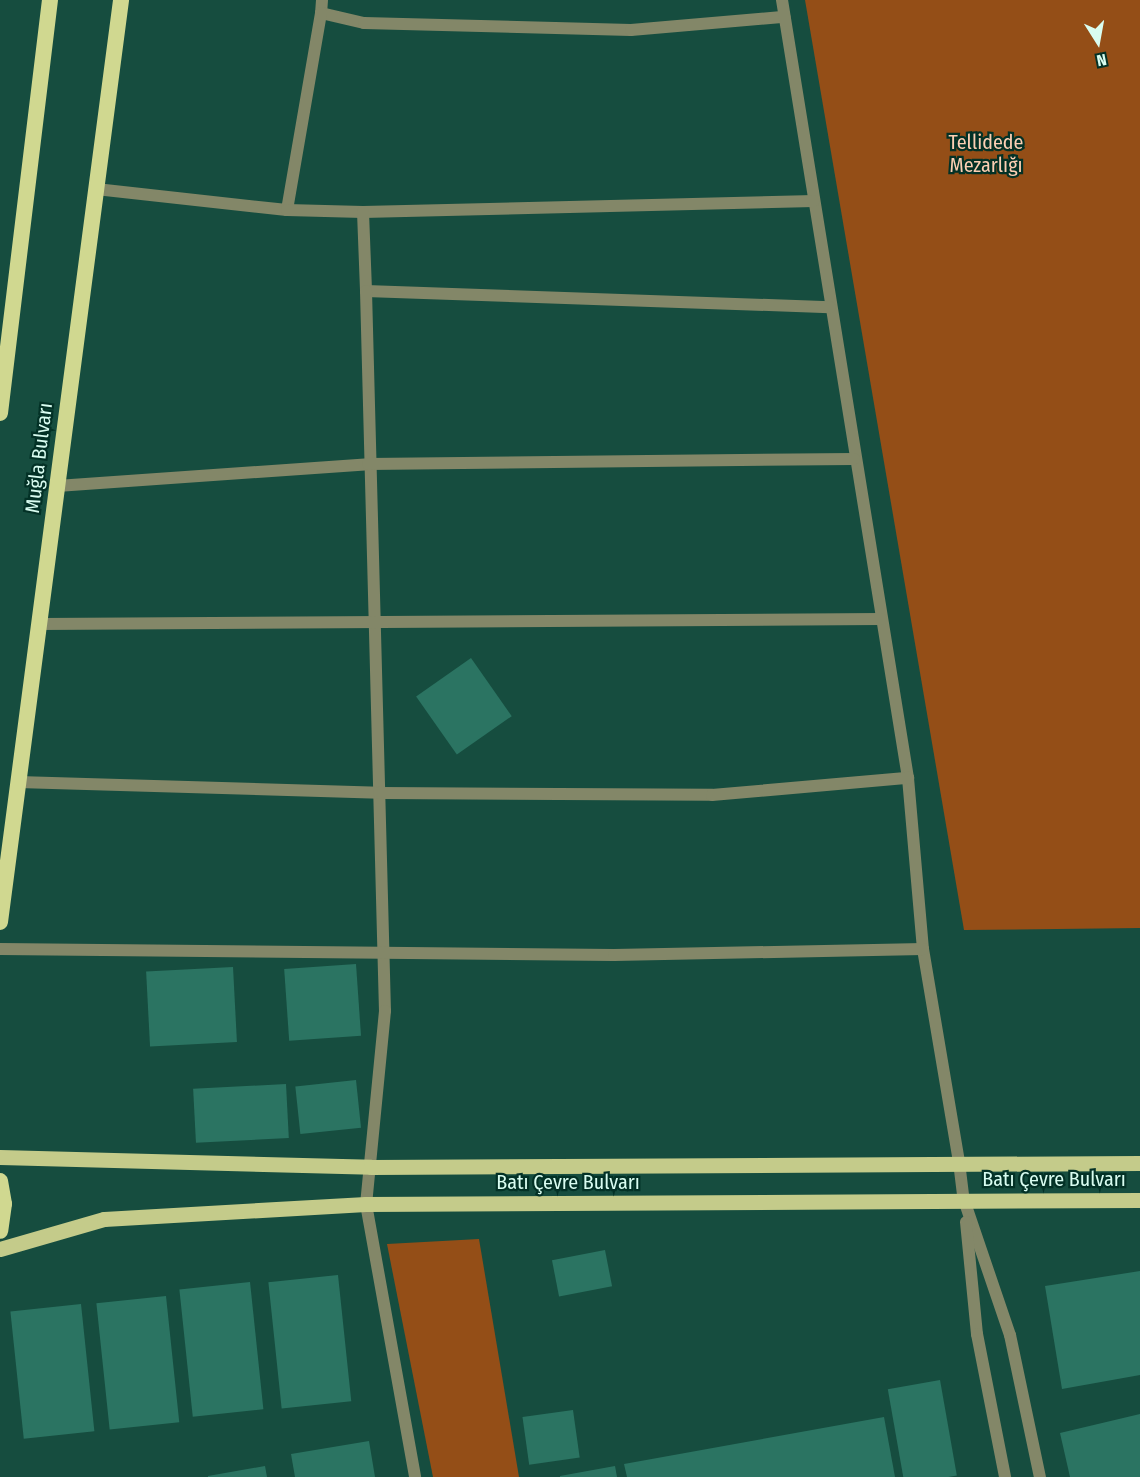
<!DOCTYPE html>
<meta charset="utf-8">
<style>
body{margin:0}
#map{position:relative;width:1140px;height:1477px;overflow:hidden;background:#164d3f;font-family:"Fira Sans Condensed",sans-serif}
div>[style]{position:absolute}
.green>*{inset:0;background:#944e17}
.building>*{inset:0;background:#2b7462;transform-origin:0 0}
.minor>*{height:12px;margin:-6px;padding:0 6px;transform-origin:6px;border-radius:6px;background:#838768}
.tertiary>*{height:12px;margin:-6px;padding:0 6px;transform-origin:6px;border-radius:6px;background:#838768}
.primary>*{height:15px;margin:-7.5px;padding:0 7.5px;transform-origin:7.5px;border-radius:7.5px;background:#c4cb8a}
.trunk>*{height:16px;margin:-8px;padding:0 8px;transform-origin:8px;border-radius:8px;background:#d0d890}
span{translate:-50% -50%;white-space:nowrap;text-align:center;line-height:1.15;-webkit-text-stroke:4.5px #033126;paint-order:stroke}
.park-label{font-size:20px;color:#fccfb3}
.street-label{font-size:20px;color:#d9fdf1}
.north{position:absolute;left:1068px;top:12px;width:60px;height:60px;-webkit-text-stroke:4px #033126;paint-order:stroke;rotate:169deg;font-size:16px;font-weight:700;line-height:24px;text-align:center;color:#d9fdf1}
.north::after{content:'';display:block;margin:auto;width:21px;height:27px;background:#d9fdf1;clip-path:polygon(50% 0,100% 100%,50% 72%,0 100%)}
</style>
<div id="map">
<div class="green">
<div style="clip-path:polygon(805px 0,1140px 0,1140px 928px,964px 930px)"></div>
<div style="clip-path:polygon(479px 1239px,519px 1477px,433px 1477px,387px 1244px)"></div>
</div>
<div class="building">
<div style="left:471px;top:658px;width:71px;height:67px;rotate:55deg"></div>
<div style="left:356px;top:964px;width:72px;height:72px;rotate:86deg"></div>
<div style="left:233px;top:967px;width:75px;height:87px;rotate:87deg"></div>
<div style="left:356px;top:1080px;width:48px;height:61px;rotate:84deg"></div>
<div style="left:286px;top:1084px;width:54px;height:93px;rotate:87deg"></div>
<div style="left:605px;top:1250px;width:37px;height:54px;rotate:79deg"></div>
<div style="clip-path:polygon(1140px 1271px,1140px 1375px,1062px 1389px,1045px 1286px)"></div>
<div style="left:338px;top:1275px;width:127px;height:70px;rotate:84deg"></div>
<div style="left:250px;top:1282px;width:128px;height:71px;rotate:84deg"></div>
<div style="left:166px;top:1296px;width:127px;height:70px;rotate:84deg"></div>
<div style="left:81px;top:1304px;width:128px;height:71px;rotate:84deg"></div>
<div style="left:940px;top:1380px;width:97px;height:53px;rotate:80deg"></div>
<div style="left:573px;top:1410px;width:48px;height:51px;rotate:82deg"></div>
<div style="clip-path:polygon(1140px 1414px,1140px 1477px,1070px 1477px,1060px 1433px)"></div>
<div style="clip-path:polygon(884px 1417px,895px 1477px,627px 1477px,624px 1464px)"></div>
<div style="clip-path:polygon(369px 1441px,375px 1477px,295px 1477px,291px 1454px)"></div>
<div style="clip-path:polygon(265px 1466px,267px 1477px,208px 1477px,208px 1476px)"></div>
<div style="clip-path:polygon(615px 1466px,617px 1477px,560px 1477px,560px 1476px)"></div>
</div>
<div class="minor">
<div style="left:322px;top:0;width:13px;rotate:94deg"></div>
<div style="left:321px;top:13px;width:44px;rotate:13.1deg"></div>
<div style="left:364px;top:23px;width:267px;rotate:1.5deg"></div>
<div style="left:631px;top:30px;width:154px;rotate:-4.9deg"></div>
<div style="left:782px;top:0;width:788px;rotate:80.8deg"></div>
<div style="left:908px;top:778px;width:172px;rotate:85deg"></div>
<div style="left:923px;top:949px;width:216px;rotate:80.4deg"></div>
<div style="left:96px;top:189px;width:192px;rotate:6.3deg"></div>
<div style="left:287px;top:210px;width:200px;rotate:-80.2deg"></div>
<div style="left:287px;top:210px;width:76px;rotate:1.5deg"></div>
<div style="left:363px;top:212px;width:451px;rotate:-1.4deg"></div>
<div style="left:363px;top:212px;width:79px;rotate:87.8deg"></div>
<div style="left:366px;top:291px;width:464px;rotate:2deg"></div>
<div style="left:366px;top:291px;width:720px;rotate:88.49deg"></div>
<div style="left:385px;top:1011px;width:194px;rotate:95.6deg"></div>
<div style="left:366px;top:1204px;width:277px;rotate:79.8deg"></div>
<div style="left:57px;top:486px;width:312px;rotate:-4deg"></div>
<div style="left:368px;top:464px;width:486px;rotate:-0.6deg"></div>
<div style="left:39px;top:624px;width:842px;rotate:-0.34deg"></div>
<div style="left:18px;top:782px;width:361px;rotate:1.7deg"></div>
<div style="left:379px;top:793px;width:333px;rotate:0.3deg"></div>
<div style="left:712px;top:795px;width:197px;rotate:-5deg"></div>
<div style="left:0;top:949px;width:614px;rotate:0.56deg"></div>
<div style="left:614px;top:955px;width:309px;rotate:-1.1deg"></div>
</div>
<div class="tertiary">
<div style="left:959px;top:1162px;width:38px;rotate:83deg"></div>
<div style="left:964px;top:1200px;width:143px;rotate:71.2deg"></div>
<div style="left:1010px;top:1335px;width:145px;rotate:78.1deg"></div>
<div style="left:966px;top:1222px;width:113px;rotate:84.4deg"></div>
<div style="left:977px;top:1334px;width:146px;rotate:78.9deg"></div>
</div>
<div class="primary">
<div style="left:0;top:1157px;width:371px;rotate:1.5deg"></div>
<div style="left:371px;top:1167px;width:769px;rotate:-0.3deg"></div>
<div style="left:0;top:1249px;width:108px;rotate:-16.1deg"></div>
<div style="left:104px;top:1219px;width:262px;rotate:-3.3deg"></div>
<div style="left:366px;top:1204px;width:774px;rotate:-0.3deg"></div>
</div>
<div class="trunk">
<div style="left:0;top:413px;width:416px;rotate:-83.1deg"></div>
<div style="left:0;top:922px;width:930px;rotate:-82.52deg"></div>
<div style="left:0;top:1181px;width:23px;rotate:80deg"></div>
<div style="left:4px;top:1204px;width:27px;rotate:98deg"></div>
</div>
<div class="park-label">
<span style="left:986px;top:154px">Tellidede<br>Mezarlığı</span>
</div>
<div class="street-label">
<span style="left:39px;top:458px;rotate:-83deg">Muğla Bulvarı</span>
<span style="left:1054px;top:1179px">Batı Çevre Bulvarı</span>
<span style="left:568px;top:1182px">Batı Çevre Bulvarı</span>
</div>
<div class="north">N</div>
</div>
